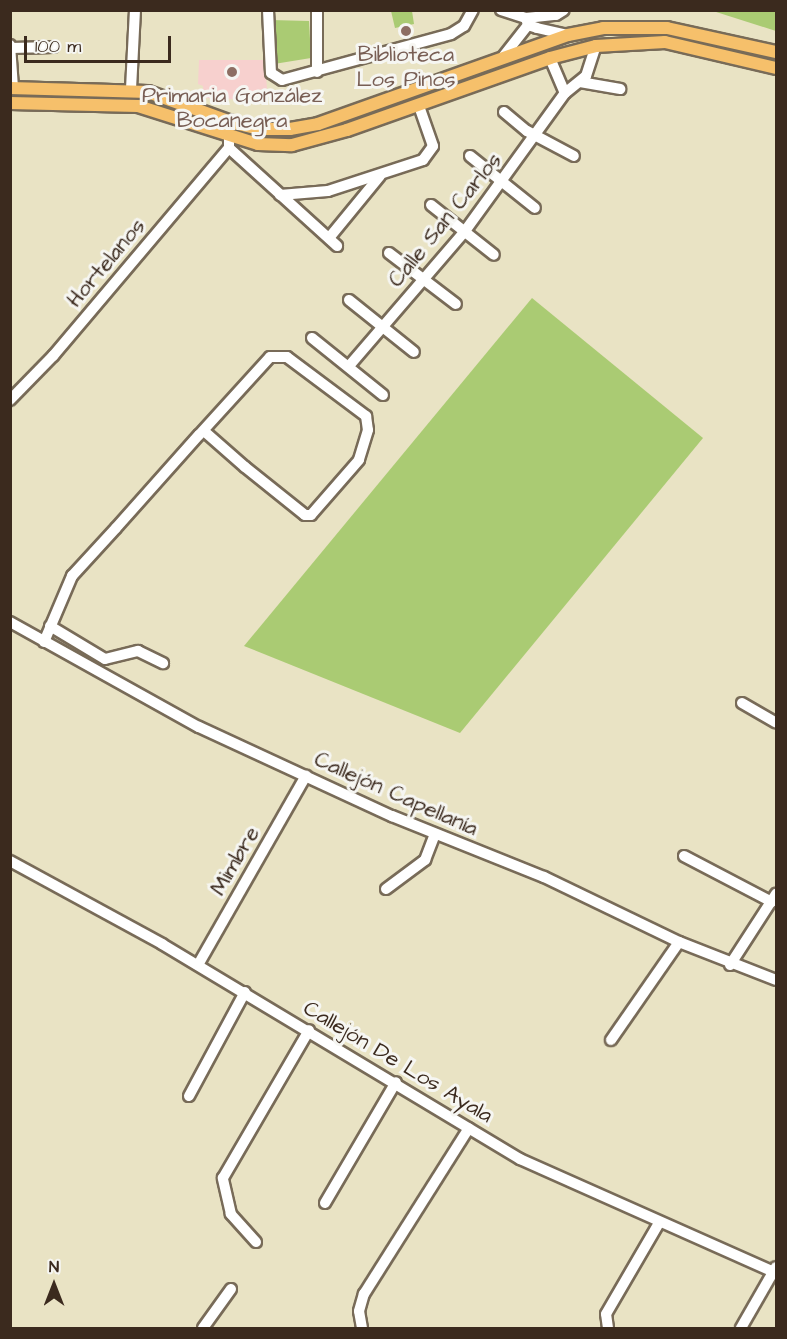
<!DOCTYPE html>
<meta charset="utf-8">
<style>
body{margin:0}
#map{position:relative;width:787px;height:1339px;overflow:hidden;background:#e9e3c4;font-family:"Architects Daughter",sans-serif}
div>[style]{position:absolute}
.built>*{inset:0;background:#f7d0ce}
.green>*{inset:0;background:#aacb73}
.roads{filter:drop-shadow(2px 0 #786b58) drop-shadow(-2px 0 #786b58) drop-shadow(0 2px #786b58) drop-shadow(0 -2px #786b58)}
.minor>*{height:10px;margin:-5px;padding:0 5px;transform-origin:5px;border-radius:5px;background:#fff}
.major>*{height:12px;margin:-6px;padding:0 6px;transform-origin:6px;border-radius:6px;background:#f6c06b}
.dots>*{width:16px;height:16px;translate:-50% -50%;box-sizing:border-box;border:3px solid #f6f6f2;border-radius:50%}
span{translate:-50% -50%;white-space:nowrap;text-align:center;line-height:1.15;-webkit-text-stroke:6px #f6f6f2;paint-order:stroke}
.education-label{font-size:22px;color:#785e54}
.street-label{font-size:22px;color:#3b2a1e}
.frame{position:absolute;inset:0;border:12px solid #3b2a1e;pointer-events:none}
.north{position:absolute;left:24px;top:1255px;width:60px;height:60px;-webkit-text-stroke:4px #f6f6f2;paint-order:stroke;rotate:0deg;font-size:16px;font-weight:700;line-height:24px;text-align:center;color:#3b2a1e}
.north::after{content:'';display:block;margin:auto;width:21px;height:27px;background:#3b2a1e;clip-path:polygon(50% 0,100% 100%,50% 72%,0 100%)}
.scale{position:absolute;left:24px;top:36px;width:147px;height:27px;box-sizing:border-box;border:3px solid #3b2a1e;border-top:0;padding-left:8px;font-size:18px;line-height:21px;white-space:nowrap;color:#3b2a1e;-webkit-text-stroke:4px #f6f6f2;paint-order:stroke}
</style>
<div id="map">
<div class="built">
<div style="clip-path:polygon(199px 60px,265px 60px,267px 89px,258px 90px,253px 100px,203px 98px,203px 86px,198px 84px)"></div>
</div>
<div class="green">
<div style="clip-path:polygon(391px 11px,412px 11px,414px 24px,395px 28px)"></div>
<div style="clip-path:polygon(713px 11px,776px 11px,776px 31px)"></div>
<div style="clip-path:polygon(271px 20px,309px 21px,311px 58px,274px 64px)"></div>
<div style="clip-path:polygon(532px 298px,703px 438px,460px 733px,244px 646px)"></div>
</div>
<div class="roads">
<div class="minor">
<div style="left:268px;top:10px;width:63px;rotate:87.3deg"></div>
<div style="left:271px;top:73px;width:13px;rotate:32deg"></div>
<div style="left:282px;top:80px;width:175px;rotate:-15.2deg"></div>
<div style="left:451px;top:34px;width:15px;rotate:-32deg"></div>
<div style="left:464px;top:26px;width:18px;rotate:-61deg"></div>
<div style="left:317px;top:10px;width:62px;rotate:90deg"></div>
<div style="left:501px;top:10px;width:26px;rotate:18deg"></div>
<div style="left:526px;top:18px;width:7px;rotate:74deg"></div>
<div style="left:528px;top:25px;width:9px;rotate:18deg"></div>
<div style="left:537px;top:28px;width:32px;rotate:13deg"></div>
<div style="left:526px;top:18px;width:30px;rotate:-6deg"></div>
<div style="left:556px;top:15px;width:9px;rotate:-32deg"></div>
<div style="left:10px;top:45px;width:43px;rotate:86deg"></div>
<div style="left:11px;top:48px;width:42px;rotate:-1.4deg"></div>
<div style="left:502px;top:58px;width:42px;rotate:-51.8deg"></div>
<div style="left:550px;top:58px;width:38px;rotate:67deg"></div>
<div style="left:580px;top:82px;width:41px;rotate:9.9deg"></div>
<div style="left:131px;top:89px;width:79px;rotate:-87.1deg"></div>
<div style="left:504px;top:112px;width:30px;rotate:40deg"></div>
<div style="left:527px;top:131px;width:53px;rotate:28deg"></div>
<div style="left:229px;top:148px;width:146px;rotate:42.2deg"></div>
<div style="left:470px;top:156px;width:83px;rotate:38.7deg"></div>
<div style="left:280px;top:195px;width:48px;rotate:-4.8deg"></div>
<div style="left:328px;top:191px;width:100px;rotate:-18.1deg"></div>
<div style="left:423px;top:160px;width:17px;rotate:-54deg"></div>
<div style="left:433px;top:146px;width:42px;rotate:-109.3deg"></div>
<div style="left:431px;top:205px;width:80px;rotate:38.4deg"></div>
<div style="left:329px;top:238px;width:80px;rotate:-50.6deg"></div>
<div style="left:389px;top:253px;width:84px;rotate:37.3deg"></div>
<div style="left:349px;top:300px;width:83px;rotate:38.7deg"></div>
<div style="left:312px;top:338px;width:91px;rotate:38.8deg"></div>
<div style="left:349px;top:366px;width:178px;rotate:-49.3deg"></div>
<div style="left:465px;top:231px;width:170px;rotate:-54.1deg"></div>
<div style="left:565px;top:93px;width:27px;rotate:-39deg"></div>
<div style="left:586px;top:76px;width:32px;rotate:-72deg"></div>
<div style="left:10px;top:400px;width:62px;rotate:-45.7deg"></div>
<div style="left:53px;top:356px;width:272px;rotate:-49.8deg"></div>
<div style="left:229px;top:148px;width:11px;rotate:-90deg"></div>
<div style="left:10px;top:622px;width:216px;rotate:29.1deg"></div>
<div style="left:199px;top:727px;width:213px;rotate:24.8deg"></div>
<div style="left:392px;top:816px;width:164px;rotate:21.9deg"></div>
<div style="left:544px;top:877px;width:150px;rotate:25.7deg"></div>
<div style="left:679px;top:942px;width:104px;rotate:21.4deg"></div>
<div style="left:50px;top:626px;width:64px;rotate:31deg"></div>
<div style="left:105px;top:659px;width:34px;rotate:-14deg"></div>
<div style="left:138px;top:651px;width:28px;rotate:26deg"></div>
<div style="left:44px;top:642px;width:72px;rotate:-67deg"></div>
<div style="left:72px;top:576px;width:65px;rotate:-47.5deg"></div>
<div style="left:116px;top:528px;width:125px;rotate:-48.3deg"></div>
<div style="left:199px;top:435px;width:105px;rotate:-47.7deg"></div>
<div style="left:270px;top:357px;width:17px"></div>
<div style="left:287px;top:357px;width:99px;rotate:36.8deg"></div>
<div style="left:366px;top:416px;width:14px;rotate:82deg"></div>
<div style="left:368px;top:430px;width:31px;rotate:107deg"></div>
<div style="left:359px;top:460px;width:73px;rotate:131.1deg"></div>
<div style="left:311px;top:515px;width:6px;rotate:180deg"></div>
<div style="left:305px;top:515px;width:77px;rotate:-141.3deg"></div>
<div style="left:245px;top:467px;width:55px;rotate:-138.7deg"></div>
<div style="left:742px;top:703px;width:39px;rotate:30deg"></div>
<div style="left:684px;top:856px;width:99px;rotate:27.6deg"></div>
<div style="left:10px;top:861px;width:173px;rotate:28.6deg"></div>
<div style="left:162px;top:944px;width:418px;rotate:31deg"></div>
<div style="left:520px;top:1159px;width:280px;rotate:24deg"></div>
<div style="left:386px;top:889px;width:49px;rotate:-36.6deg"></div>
<div style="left:425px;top:860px;width:28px;rotate:-69deg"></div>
<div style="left:198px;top:965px;width:218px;rotate:-60.3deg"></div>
<div style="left:730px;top:965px;width:85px;rotate:-57.1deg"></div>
<div style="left:611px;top:1040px;width:119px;rotate:-55.2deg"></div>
<div style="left:189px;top:1096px;width:118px;rotate:-61.7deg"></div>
<div style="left:325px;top:1203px;width:140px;rotate:-59.6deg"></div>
<div style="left:256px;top:1242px;width:38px;rotate:-132deg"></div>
<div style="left:231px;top:1214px;width:37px;rotate:-103deg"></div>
<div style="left:223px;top:1178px;width:171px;rotate:-59.8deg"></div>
<div style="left:203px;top:1328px;width:48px;rotate:-54.3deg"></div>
<div style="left:362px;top:1328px;width:17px;rotate:-100deg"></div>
<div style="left:359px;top:1311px;width:18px;rotate:-74deg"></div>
<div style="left:364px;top:1294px;width:196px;rotate:-57.7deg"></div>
<div style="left:608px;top:1328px;width:14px;rotate:-98deg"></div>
<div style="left:606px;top:1314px;width:105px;rotate:-59.8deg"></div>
<div style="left:741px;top:1328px;width:70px;rotate:-60.2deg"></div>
</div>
<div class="major">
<div style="left:10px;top:88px;width:138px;rotate:1.7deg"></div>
<div style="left:148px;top:92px;width:91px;rotate:19.8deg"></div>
<div style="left:234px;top:123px;width:26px;rotate:13deg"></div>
<div style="left:259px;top:129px;width:31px"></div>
<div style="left:290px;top:129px;width:28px;rotate:-10deg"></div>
<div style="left:318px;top:124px;width:265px;rotate:-19.6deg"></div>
<div style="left:568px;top:35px;width:36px;rotate:-11deg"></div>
<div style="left:603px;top:28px;width:64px"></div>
<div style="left:667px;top:28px;width:112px;rotate:12.4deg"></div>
<div style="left:10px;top:103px;width:128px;rotate:1.3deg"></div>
<div style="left:138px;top:106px;width:126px;rotate:17.6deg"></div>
<div style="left:258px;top:144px;width:34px;rotate:2deg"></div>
<div style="left:292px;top:145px;width:57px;rotate:-15.3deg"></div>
<div style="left:347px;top:130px;width:215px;rotate:-19.5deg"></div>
<div style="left:550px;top:58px;width:48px;rotate:-14.6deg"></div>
<div style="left:596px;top:46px;width:69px;rotate:-3.3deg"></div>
<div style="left:665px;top:42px;width:114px;rotate:13.2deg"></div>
</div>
</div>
<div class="dots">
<div style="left:406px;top:31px;background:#8d6e63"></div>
<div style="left:232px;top:72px;background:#8d6e63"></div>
</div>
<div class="education-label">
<span style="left:406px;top:67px">Biblioteca<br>Los Pinos</span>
<span style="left:232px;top:108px">Primaria González<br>Bocanegra</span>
</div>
<div class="street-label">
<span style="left:445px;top:220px;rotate:-51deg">Calle San Carlos</span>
<span style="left:106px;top:263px;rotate:-50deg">Hortelanos</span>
<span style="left:396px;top:794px;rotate:24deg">Callejón Capellanía</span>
<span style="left:235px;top:861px;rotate:-60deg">Mimbre</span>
<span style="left:398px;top:1062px;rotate:31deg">Callejón De Los Ayala</span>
</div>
<div class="frame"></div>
<div class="north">N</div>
<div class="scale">100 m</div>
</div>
